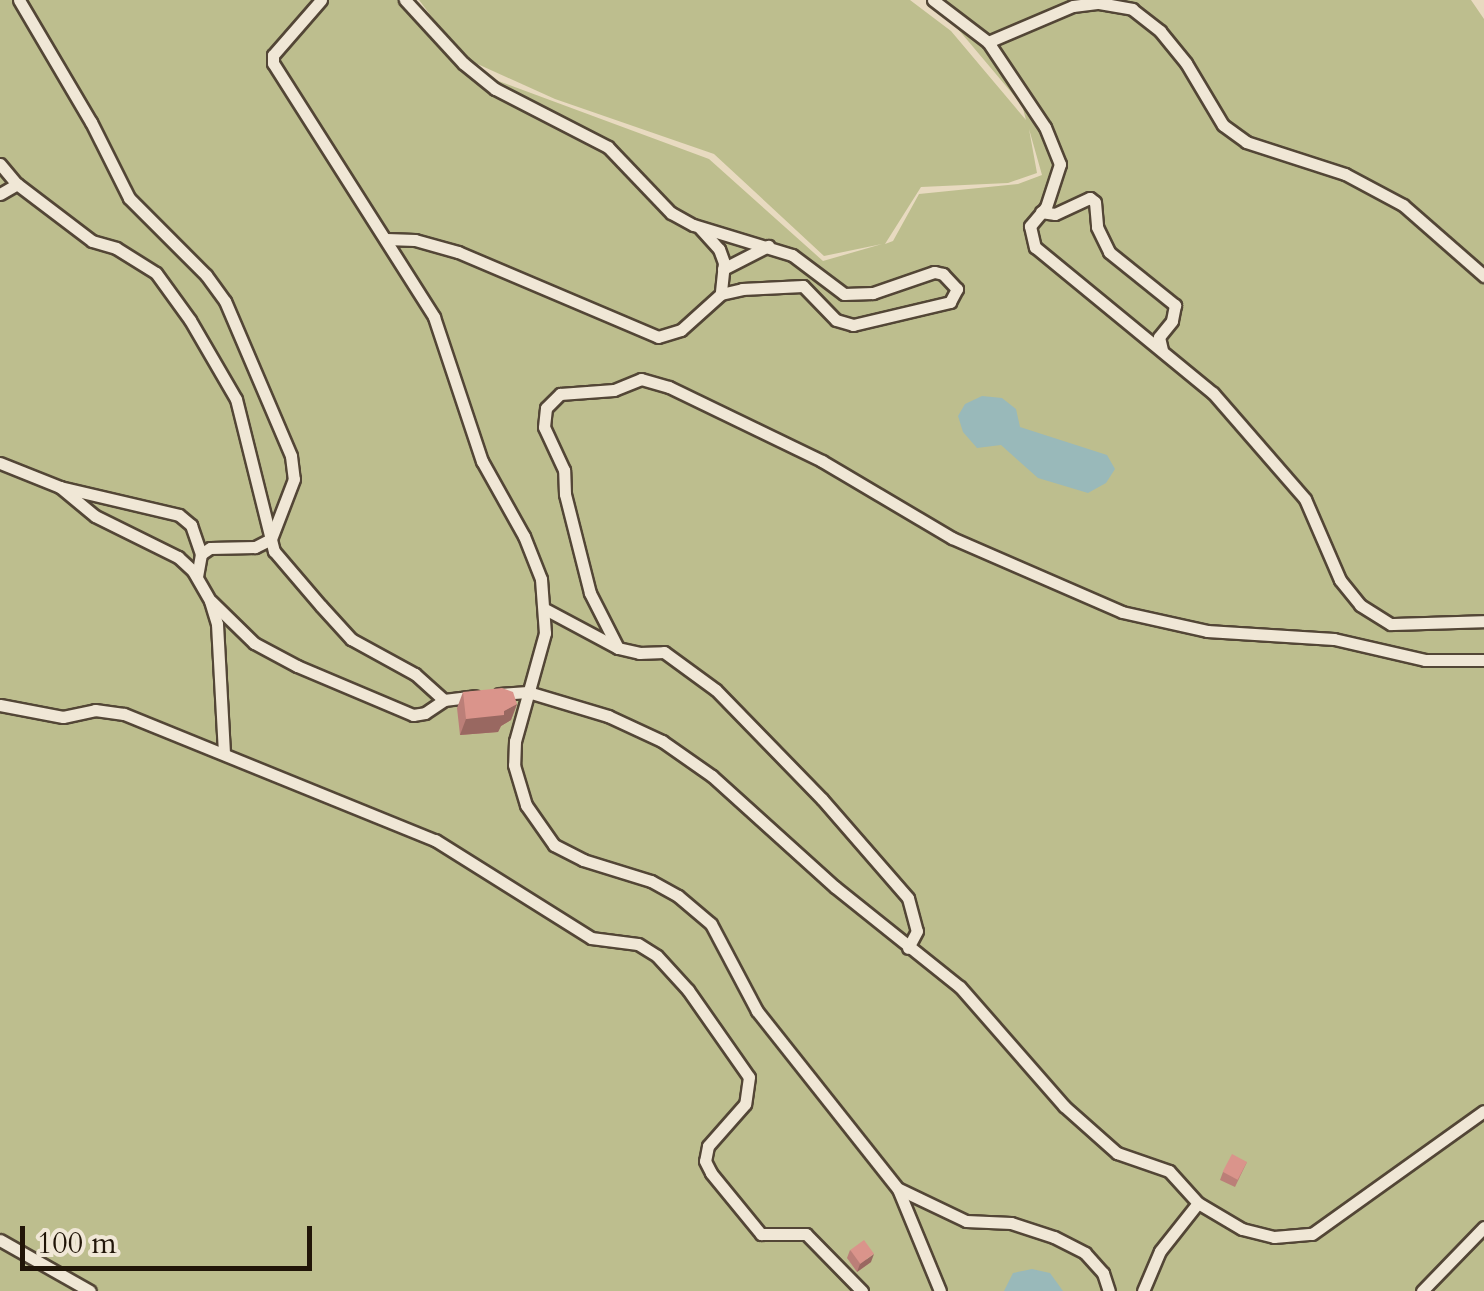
<!DOCTYPE html>
<style>
body{margin:0}
#map{position:relative;width:1484px;height:1291px;overflow:hidden;background:#e8dac0;font-family:Cardo,serif}
div>[style]{position:absolute}
.green>*{inset:0;background:#bdbe8e}
.water>*{inset:0;background:#99b9ba}
.roads{filter:drop-shadow(2px 0 #534636) drop-shadow(-2px 0 #534636) drop-shadow(0 2px #534636) drop-shadow(0 -2px #534636)}
.service>*{height:11px;margin:-5.5px;padding:0 5.5px;transform-origin:5.5px;border-radius:5.5px;background:#f0e7d6}
.wall>*{inset:0;background:#bb7f78}
.shaded-wall>*{inset:0;background:#996861}
.building>*{inset:0;background:#da948b;transform-origin:0 0}
span{translate:-50% -50%;white-space:nowrap;text-align:center;line-height:1.15;-webkit-text-stroke:8px #f0e7d6;paint-order:stroke}
.scale{position:absolute;left:20px;top:1226px;width:292px;height:45px;box-sizing:border-box;border:5px solid #211508;border-top:0;padding-left:12px;font-size:30px;line-height:35px;white-space:nowrap;color:#211508;-webkit-text-stroke:8px #f0e7d6;paint-order:stroke}
</style>
<div id="map">
<div class="green">
<div style="clip-path:polygon(evenodd,0 0,410px 0,458px 66px,709px 159px,823px 261px,882px 244px,824px 256px,714px 154px,555px 99px,462px 57px,419px 0,910px 0,951px 31px,1026px 120px,1022px 105px,947px 16px,927px 0,1471px 0,1484px 19px,1484px 1291px,0 1291px,0 0,1029px 129px,1042px 175px,1018px 184px,919px 194px,893px 241px,885px 244px,921px 187px,1008px 183px,1037px 173px,1029px 129px)"></div>
</div>
<div class="water">
<div style="clip-path:polygon(982px 396px,1002px 398px,1016px 409px,1020px 427px,1107px 455px,1115px 469px,1106px 483px,1088px 493px,1038px 478px,1001px 445px,977px 448px,963px 432px,958px 416px,965px 404px)"></div>
<div style="clip-path:polygon(1032px 1269px,1050px 1273px,1063px 1291px,1004px 1291px,1013px 1273px)"></div>
</div>
<div class="roads">
<div class="service">
<div style="left:19px;top:0;width:142px;rotate:59.5deg"></div>
<div style="left:91px;top:122px;width:85px;rotate:63.4deg"></div>
<div style="left:129px;top:198px;width:109px;rotate:45deg"></div>
<div style="left:206px;top:275px;width:32px;rotate:54deg"></div>
<div style="left:225px;top:301px;width:168px;rotate:66.9deg"></div>
<div style="left:291px;top:456px;width:23px;rotate:83deg"></div>
<div style="left:294px;top:479px;width:64px;rotate:111deg"></div>
<div style="left:271px;top:539px;width:18px;rotate:153deg"></div>
<div style="left:255px;top:547px;width:45px;rotate:178.7deg"></div>
<div style="left:210px;top:548px;width:11px;rotate:146deg"></div>
<div style="left:201px;top:554px;width:23px;rotate:100deg"></div>
<div style="left:321px;top:0;width:73px;rotate:131.1deg"></div>
<div style="left:273px;top:55px;width:8px;rotate:90deg"></div>
<div style="left:273px;top:63px;width:301px;rotate:57.6deg"></div>
<div style="left:434px;top:317px;width:152px;rotate:71.6deg"></div>
<div style="left:482px;top:461px;width:86px;rotate:60.8deg"></div>
<div style="left:524px;top:536px;width:46px;rotate:68.4deg"></div>
<div style="left:541px;top:579px;width:54px;rotate:85.8deg"></div>
<div style="left:545px;top:633px;width:112px;rotate:105.5deg"></div>
<div style="left:515px;top:741px;width:24px;rotate:92deg"></div>
<div style="left:514px;top:765px;width:42px;rotate:73.3deg"></div>
<div style="left:526px;top:805px;width:49px;rotate:55deg"></div>
<div style="left:554px;top:845px;width:33px;rotate:27deg"></div>
<div style="left:583px;top:860px;width:71px;rotate:17.2deg"></div>
<div style="left:651px;top:881px;width:31px;rotate:29deg"></div>
<div style="left:678px;top:896px;width:43px;rotate:40.3deg"></div>
<div style="left:711px;top:924px;width:98px;rotate:62.1deg"></div>
<div style="left:757px;top:1011px;width:227px;rotate:51.6deg"></div>
<div style="left:898px;top:1189px;width:110px;rotate:67.6deg"></div>
<div style="left:933px;top:0;width:69px;rotate:37.4deg"></div>
<div style="left:988px;top:42px;width:102px;rotate:56.2deg"></div>
<div style="left:1045px;top:127px;width:40px;rotate:68deg"></div>
<div style="left:1060px;top:164px;width:45px;rotate:108deg"></div>
<div style="left:1046px;top:207px;width:25px;rotate:130deg"></div>
<div style="left:1030px;top:226px;width:22px;rotate:77deg"></div>
<div style="left:1035px;top:247px;width:230px;rotate:39.4deg"></div>
<div style="left:1213px;top:393px;width:140px;rotate:49deg"></div>
<div style="left:1305px;top:499px;width:88px;rotate:66.6deg"></div>
<div style="left:1340px;top:580px;width:32px;rotate:51deg"></div>
<div style="left:1360px;top:605px;width:36px;rotate:32deg"></div>
<div style="left:1391px;top:624px;width:93px;rotate:-1.8deg"></div>
<div style="left:988px;top:42px;width:92px;rotate:-23deg"></div>
<div style="left:1073px;top:6px;width:26px;rotate:-7deg"></div>
<div style="left:1099px;top:3px;width:34px;rotate:10deg"></div>
<div style="left:1132px;top:9px;width:36px;rotate:38deg"></div>
<div style="left:1160px;top:31px;width:41px;rotate:50.9deg"></div>
<div style="left:1186px;top:63px;width:72px;rotate:59.2deg"></div>
<div style="left:1223px;top:125px;width:29px;rotate:36deg"></div>
<div style="left:1246px;top:142px;width:104px;rotate:17.9deg"></div>
<div style="left:1345px;top:174px;width:66px;rotate:28.1deg"></div>
<div style="left:1403px;top:205px;width:108px;rotate:41.2deg"></div>
<div style="left:0;top:164px;width:26px;rotate:50deg"></div>
<div style="left:17px;top:184px;width:94px;rotate:37.2deg"></div>
<div style="left:92px;top:241px;width:25px;rotate:16deg"></div>
<div style="left:116px;top:248px;width:47px;rotate:32deg"></div>
<div style="left:156px;top:273px;width:58px;rotate:54.1deg"></div>
<div style="left:190px;top:320px;width:91px;rotate:59.8deg"></div>
<div style="left:236px;top:399px;width:157px;rotate:76deg"></div>
<div style="left:274px;top:551px;width:72px;rotate:49.5deg"></div>
<div style="left:321px;top:606px;width:45px;rotate:47.7deg"></div>
<div style="left:351px;top:639px;width:73px;rotate:28.7deg"></div>
<div style="left:415px;top:674px;width:39px;rotate:42deg"></div>
<div style="left:444px;top:700px;width:31px;rotate:-7deg"></div>
<div style="left:0;top:194px;width:20px;rotate:-30deg"></div>
<div style="left:1041px;top:212px;width:14px;rotate:8deg"></div>
<div style="left:1055px;top:214px;width:38px;rotate:-25deg"></div>
<div style="left:1090px;top:198px;width:6px;rotate:39deg"></div>
<div style="left:1095px;top:202px;width:25px;rotate:85deg"></div>
<div style="left:1097px;top:227px;width:28px;rotate:64deg"></div>
<div style="left:1109px;top:252px;width:85px;rotate:38.8deg"></div>
<div style="left:1175px;top:305px;width:16px;rotate:101deg"></div>
<div style="left:1172px;top:321px;width:21px;rotate:129deg"></div>
<div style="left:1159px;top:337px;width:13px;rotate:77deg"></div>
<div style="left:700px;top:228px;width:28px;rotate:48deg"></div>
<div style="left:719px;top:249px;width:15px;rotate:70deg"></div>
<div style="left:724px;top:263px;width:31px;rotate:96deg"></div>
<div style="left:386px;top:239px;width:29px;rotate:2deg"></div>
<div style="left:415px;top:240px;width:45px;rotate:15.6deg"></div>
<div style="left:458px;top:252px;width:217px;rotate:23deg"></div>
<div style="left:658px;top:337px;width:24px;rotate:-17deg"></div>
<div style="left:681px;top:330px;width:54px;rotate:-42deg"></div>
<div style="left:721px;top:294px;width:22px;rotate:-13deg"></div>
<div style="left:742px;top:289px;width:61px;rotate:-2.8deg"></div>
<div style="left:803px;top:286px;width:47px;rotate:45.9deg"></div>
<div style="left:836px;top:320px;width:18px;rotate:16deg"></div>
<div style="left:853px;top:325px;width:100px;rotate:-13.3deg"></div>
<div style="left:950px;top:302px;width:15px;rotate:-62deg"></div>
<div style="left:957px;top:289px;width:21px;rotate:-133deg"></div>
<div style="left:943px;top:274px;width:9px;rotate:-167deg"></div>
<div style="left:934px;top:272px;width:65px;rotate:161deg"></div>
<div style="left:873px;top:293px;width:29px;rotate:178deg"></div>
<div style="left:844px;top:294px;width:65px;rotate:-143.1deg"></div>
<div style="left:792px;top:255px;width:103px;rotate:-163.1deg"></div>
<div style="left:693px;top:225px;width:25px;rotate:-151deg"></div>
<div style="left:671px;top:213px;width:91px;rotate:-133.7deg"></div>
<div style="left:608px;top:147px;width:127px;rotate:-152.8deg"></div>
<div style="left:495px;top:89px;width:41px;rotate:-140.9deg"></div>
<div style="left:463px;top:63px;width:86px;rotate:-132.6deg"></div>
<div style="left:723px;top:269px;width:51px;rotate:-27.1deg"></div>
<div style="left:0;top:463px;width:65px;rotate:21.8deg"></div>
<div style="left:60px;top:487px;width:45px;rotate:39.6deg"></div>
<div style="left:95px;top:516px;width:93px;rotate:26.3deg"></div>
<div style="left:178px;top:557px;width:21px;rotate:43deg"></div>
<div style="left:193px;top:571px;width:34px;rotate:60deg"></div>
<div style="left:210px;top:601px;width:24px;rotate:73deg"></div>
<div style="left:217px;top:624px;width:128px;rotate:86.9deg"></div>
<div style="left:60px;top:487px;width:122px;rotate:13.2deg"></div>
<div style="left:179px;top:515px;width:16px;rotate:40deg"></div>
<div style="left:191px;top:525px;width:31px;rotate:71deg"></div>
<div style="left:211px;top:601px;width:60px;rotate:44.3deg"></div>
<div style="left:254px;top:643px;width:49px;rotate:28.1deg"></div>
<div style="left:297px;top:666px;width:126px;rotate:22.9deg"></div>
<div style="left:413px;top:715px;width:12px;rotate:-9deg"></div>
<div style="left:425px;top:713px;width:23px;rotate:-34deg"></div>
<div style="left:545px;top:609px;width:83px;rotate:28.1deg"></div>
<div style="left:618px;top:648px;width:22px;rotate:13deg"></div>
<div style="left:639px;top:653px;width:25px;rotate:-2deg"></div>
<div style="left:664px;top:652px;width:64px;rotate:36.2deg"></div>
<div style="left:716px;top:690px;width:152px;rotate:45.8deg"></div>
<div style="left:822px;top:799px;width:131px;rotate:49deg"></div>
<div style="left:908px;top:898px;width:34px;rotate:75deg"></div>
<div style="left:917px;top:931px;width:19px;rotate:118deg"></div>
<div style="left:618px;top:648px;width:62px;rotate:-117deg"></div>
<div style="left:590px;top:593px;width:102px;rotate:-104.2deg"></div>
<div style="left:565px;top:494px;width:24px;rotate:-92deg"></div>
<div style="left:564px;top:470px;width:47px;rotate:-114.9deg"></div>
<div style="left:544px;top:427px;width:19px;rotate:-84deg"></div>
<div style="left:546px;top:408px;width:20px;rotate:-45deg"></div>
<div style="left:560px;top:394px;width:54px;rotate:-4.2deg"></div>
<div style="left:614px;top:390px;width:29px;rotate:-22deg"></div>
<div style="left:641px;top:379px;width:29px;rotate:16deg"></div>
<div style="left:669px;top:387px;width:170px;rotate:25.8deg"></div>
<div style="left:822px;top:461px;width:151px;rotate:30.6deg"></div>
<div style="left:952px;top:538px;width:185px;rotate:23.5deg"></div>
<div style="left:1122px;top:612px;width:87px;rotate:12.6deg"></div>
<div style="left:1207px;top:631px;width:127px;rotate:3.6deg"></div>
<div style="left:1334px;top:639px;width:93px;rotate:13deg"></div>
<div style="left:1425px;top:660px;width:59px"></div>
<div style="left:499px;top:694px;width:29px;rotate:-4deg"></div>
<div style="left:528px;top:692px;width:84px;rotate:16.7deg"></div>
<div style="left:608px;top:716px;width:60px;rotate:24.8deg"></div>
<div style="left:662px;top:741px;width:61px;rotate:35deg"></div>
<div style="left:712px;top:776px;width:166px;rotate:42.1deg"></div>
<div style="left:835px;top:887px;width:160px;rotate:38.7deg"></div>
<div style="left:960px;top:987px;width:158px;rotate:48.8deg"></div>
<div style="left:1064px;top:1106px;width:71px;rotate:41.6deg"></div>
<div style="left:1117px;top:1153px;width:55px;rotate:19.1deg"></div>
<div style="left:1169px;top:1171px;width:43px;rotate:47.8deg"></div>
<div style="left:1198px;top:1203px;width:51px;rotate:30.6deg"></div>
<div style="left:1242px;top:1229px;width:33px;rotate:14deg"></div>
<div style="left:1274px;top:1237px;width:38px;rotate:-5deg"></div>
<div style="left:1312px;top:1234px;width:211px;rotate:-35.6deg"></div>
<div style="left:0;top:705px;width:64px;rotate:10.8deg"></div>
<div style="left:63px;top:717px;width:33px;rotate:-12deg"></div>
<div style="left:95px;top:710px;width:29px;rotate:8deg"></div>
<div style="left:124px;top:714px;width:336px;rotate:22.1deg"></div>
<div style="left:435px;top:840px;width:184px;rotate:32.1deg"></div>
<div style="left:591px;top:938px;width:47px;rotate:7.3deg"></div>
<div style="left:638px;top:944px;width:22px;rotate:32deg"></div>
<div style="left:657px;top:956px;width:46px;rotate:47.6deg"></div>
<div style="left:688px;top:990px;width:106px;rotate:55deg"></div>
<div style="left:749px;top:1077px;width:27px;rotate:98deg"></div>
<div style="left:745px;top:1104px;width:56px;rotate:131.4deg"></div>
<div style="left:708px;top:1146px;width:15px;rotate:101deg"></div>
<div style="left:705px;top:1161px;width:13px;rotate:63deg"></div>
<div style="left:711px;top:1173px;width:79px;rotate:50.7deg"></div>
<div style="left:761px;top:1234px;width:45px"></div>
<div style="left:806px;top:1234px;width:80px;rotate:45.5deg"></div>
<div style="left:899px;top:1189px;width:74px;rotate:25.5deg"></div>
<div style="left:966px;top:1221px;width:45px;rotate:2.5deg"></div>
<div style="left:1011px;top:1223px;width:45px;rotate:18deg"></div>
<div style="left:1054px;top:1237px;width:35px;rotate:27deg"></div>
<div style="left:1085px;top:1253px;width:27px;rotate:48deg"></div>
<div style="left:1103px;top:1273px;width:19px;rotate:72deg"></div>
<div style="left:0;top:1240px;width:103px;rotate:29.5deg"></div>
<div style="left:1143px;top:1291px;width:43px;rotate:-67deg"></div>
<div style="left:1160px;top:1251px;width:61px;rotate:-51.6deg"></div>
<div style="left:1422px;top:1291px;width:89px;rotate:-45.9deg"></div>
</div>
</div>
<div class="wall">
<div style="clip-path:polygon(463px 692px,517px 704px,511px 720px,501px 726px,498px 732px,460px 735px,457px 708px)"></div>
<div style="clip-path:polygon(1247px 1162px,1235px 1187px,1220px 1180px,1223px 1172px)"></div>
<div style="clip-path:polygon(850px 1250px,871px 1262px,857px 1272px,847px 1258px)"></div>
</div>
<div class="shaded-wall">
<div style="clip-path:polygon(517px 704px,511px 720px,501px 726px,498px 732px,460px 735px,466px 719px,504px 711px)"></div>
<div style="clip-path:polygon(874px 1254px,871px 1262px,857px 1272px,860px 1264px)"></div>
</div>
<div class="building">
<div style="clip-path:polygon(502px 688px,513px 692px,517px 704px,504px 711px,504px 715px,466px 719px,463px 692px)"></div>
<div style="left:1232px;top:1154px;width:17px;height:20px;rotate:28deg"></div>
<div style="left:864px;top:1240px;width:17px;height:17px;rotate:54deg"></div>
</div>
<div class="scale">100 m</div>
</div>
